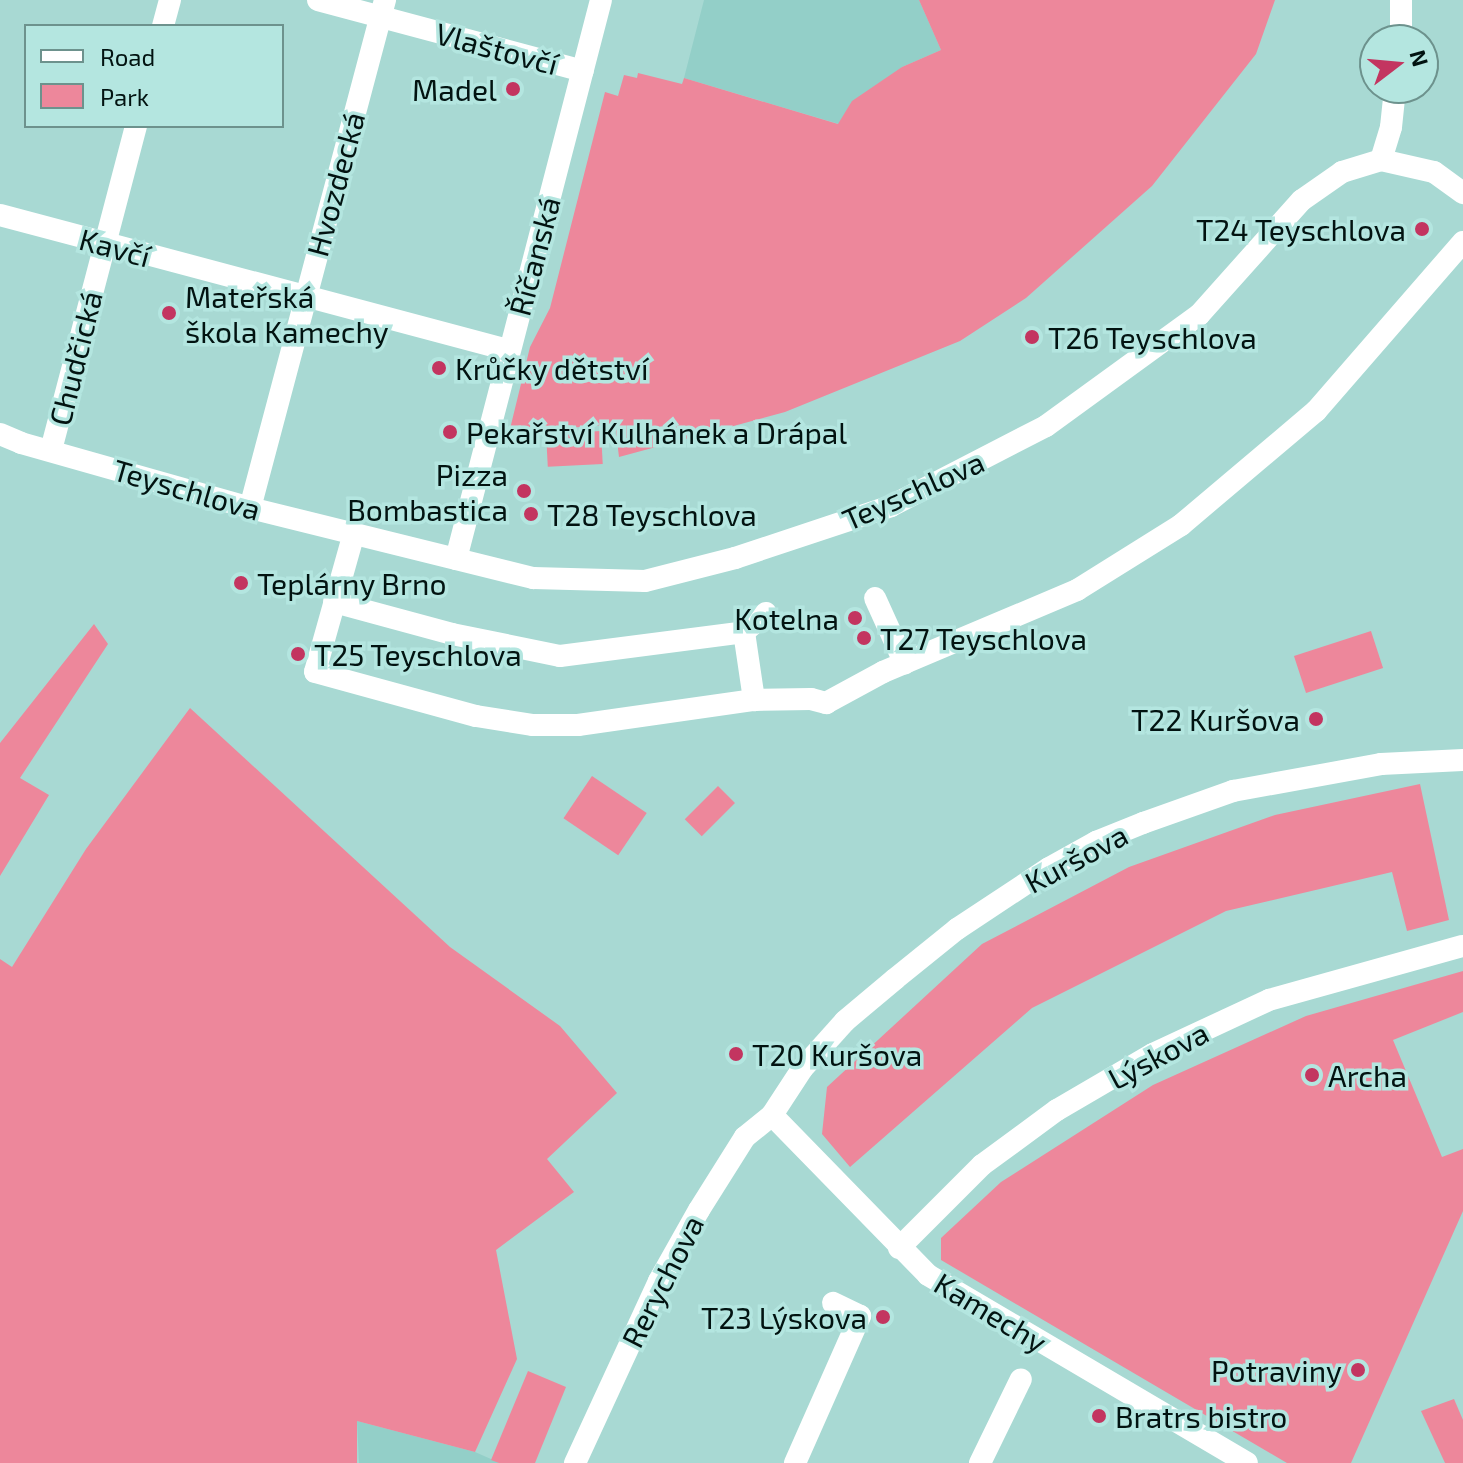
<!DOCTYPE html>
<meta charset="utf-8">
<style>
body{margin:0}
#map{position:relative;width:1463px;height:1463px;overflow:hidden;background:#a8d9d3;font-family:"Exo 2",sans-serif}
div>[style]{position:absolute}
.built>*{inset:0;background:#93cfc8}
.green>*{inset:0;background:#ed879b;transform-origin:0 0}
.street>*{height:22px;margin:-11px;padding:0 11px;transform-origin:11px;border-radius:11px;background:#fff}
.dots>*{width:22px;height:22px;translate:-50% -50%;box-sizing:border-box;border:4px solid #b4e6e0;border-radius:50%}
span{translate:-50% -50%;white-space:nowrap;text-align:center;line-height:1.15;-webkit-text-stroke:7px #b4e6e0;paint-order:stroke}
.street-label{font-size:30px;color:#021311}
.poi-label{font-size:30px;color:#021311}
.right{translate:-100% -50%;text-align:right}
.left{translate:0 -50%;text-align:left}
.legend{position:absolute;left:24px;top:24px;width:260px;height:104px;box-sizing:border-box;background:#b4e6e0;border:2px solid #6d928d;margin:0;padding:10px 14px;list-style:none;font-size:24px;color:#021311}
.legend li{display:flex;align-items:center;gap:16px;height:40px}
.legend b{width:40px;border:2px solid #6d928d}
.north{position:absolute;left:1359px;top:24px;width:80px;height:80px;box-sizing:border-box;background:#b4e6e0;border:2px solid #6d928d;border-radius:50%;rotate:74deg;font-size:22px;font-weight:700;line-height:32px;text-align:center;color:#021311}
.north::after{content:'';display:block;margin:auto;width:28px;height:36px;background:#c33560;clip-path:polygon(50% 0,100% 100%,50% 72%,0 100%)}
</style>
<div id="map">
<div class="built">
<div style="clip-path:polygon(704px 0,919px 0,941px 50px,902px 67px,839px 124px,684px 78px)"></div>
<div style="clip-path:polygon(357px 1421px,475px 1452px,500px 1463px,359px 1463px)"></div>
</div>
<div class="green">
<div style="clip-path:polygon(919px 0,1275px 0,1256px 54px,1152px 186px,1026px 298px,960px 341px,785px 412px,619px 457px,615px 424px,509px 433px,530px 347px,550px 308px,605px 92px,618px 96px,624px 75px,637px 78px,638px 73px,682px 84px,684px 78px,838px 124px,852px 101px,902px 67px,941px 50px)"></div>
<div style="left:601px;top:431px;width:33px;height:55px;rotate:87deg"></div>
<div style="clip-path:polygon(94px 624px,108px 644px,20px 778px,49px 795px,0 876px,0 743px)"></div>
<div style="left:1371px;top:631px;width:39px;height:81px;rotate:72deg"></div>
<div style="clip-path:polygon(190px 708px,450px 947px,560px 1026px,617px 1093px,547px 1159px,574px 1192px,496px 1250px,517px 1359px,475px 1452px,357px 1421px,357px 1463px,0 1463px,0 959px,12px 967px,86px 849px)"></div>
<div style="left:592px;top:776px;width:66px;height:51px;rotate:34deg"></div>
<div style="clip-path:polygon(1420px 784px,1449px 920px,1407px 931px,1392px 872px,1226px 911px,1032px 1008px,850px 1167px,822px 1134px,827px 1087px,982px 944px,1129px 867px,1275px 815px)"></div>
<div style="left:718px;top:786px;width:24px;height:47px;rotate:45deg"></div>
<div style="clip-path:polygon(1463px 971px,1463px 1012px,1393px 1040px,1442px 1157px,1463px 1149px,1463px 1211px,1351px 1463px,1287px 1463px,941px 1260px,941px 1238px,1001px 1182px,1153px 1085px,1306px 1016px)"></div>
<div style="clip-path:polygon(528px 1371px,566px 1387px,535px 1463px,499px 1463px,491px 1460px)"></div>
<div style="clip-path:polygon(1454px 1399px,1463px 1420px,1463px 1463px,1445px 1463px,1421px 1411px)"></div>
</div>
<div class="street">
<div style="left:318px;top:0;width:274px;rotate:15deg"></div>
<div style="left:163px;top:26px;width:27px;rotate:-75deg"></div>
<div style="left:1401px;top:40px;width:40px;rotate:-90deg"></div>
<div style="left:1381px;top:160px;width:34px;rotate:-73deg"></div>
<div style="left:1391px;top:127px;width:39px;rotate:-84deg"></div>
<div style="left:0;top:215px;width:526px;rotate:14.88deg"></div>
<div style="left:0;top:434px;width:23px;rotate:23deg"></div>
<div style="left:21px;top:443px;width:238px;rotate:15.8deg"></div>
<div style="left:250px;top:508px;width:292px;rotate:13.9deg"></div>
<div style="left:533px;top:578px;width:112px;rotate:1.5deg"></div>
<div style="left:645px;top:581px;width:93px;rotate:-14.3deg"></div>
<div style="left:735px;top:558px;width:164px;rotate:-18.4deg"></div>
<div style="left:891px;top:506px;width:174px;rotate:-27.3deg"></div>
<div style="left:1046px;top:426px;width:189px;rotate:-36deg"></div>
<div style="left:1199px;top:315px;width:154px;rotate:-48.2deg"></div>
<div style="left:1302px;top:200px;width:49px;rotate:-35deg"></div>
<div style="left:1342px;top:172px;width:41px;rotate:-17.1deg"></div>
<div style="left:1381px;top:160px;width:54px;rotate:12.8deg"></div>
<div style="left:1434px;top:172px;width:36px;rotate:36deg"></div>
<div style="left:51px;top:450px;width:335px;rotate:-75.3deg"></div>
<div style="left:250px;top:508px;width:526px;rotate:-75.12deg"></div>
<div style="left:354px;top:533px;width:144px;rotate:105.7deg"></div>
<div style="left:315px;top:672px;width:167px;rotate:15.3deg"></div>
<div style="left:476px;top:716px;width:58px;rotate:9deg"></div>
<div style="left:533px;top:725px;width:45px"></div>
<div style="left:578px;top:725px;width:178px;rotate:-8.1deg"></div>
<div style="left:754px;top:700px;width:57px;rotate:-1deg"></div>
<div style="left:811px;top:699px;width:16px;rotate:15deg"></div>
<div style="left:826px;top:703px;width:65px;rotate:-28.5deg"></div>
<div style="left:883px;top:672px;width:211px;rotate:-22.9deg"></div>
<div style="left:1077px;top:590px;width:123px;rotate:-32deg"></div>
<div style="left:1181px;top:525px;width:177px;rotate:-40.2deg"></div>
<div style="left:1316px;top:411px;width:224px;rotate:-49deg"></div>
<div style="left:456px;top:559px;width:577px;rotate:-75.46deg"></div>
<div style="left:875px;top:598px;width:72px;rotate:65.6deg"></div>
<div style="left:334px;top:602px;width:122px;rotate:15.2deg"></div>
<div style="left:452px;top:634px;width:110px;rotate:11.5deg"></div>
<div style="left:560px;top:656px;width:186px;rotate:-7.4deg"></div>
<div style="left:744px;top:632px;width:69px;rotate:81.6deg"></div>
<div style="left:744px;top:632px;width:29px;rotate:-41deg"></div>
<div style="left:772px;top:1115px;width:223px;rotate:45.7deg"></div>
<div style="left:928px;top:1275px;width:370px;rotate:30.5deg"></div>
<div style="left:899px;top:1248px;width:117px;rotate:-45deg"></div>
<div style="left:982px;top:1165px;width:93px;rotate:-36.3deg"></div>
<div style="left:1057px;top:1110px;width:111px;rotate:-30.3deg"></div>
<div style="left:1153px;top:1054px;width:128px;rotate:-25deg"></div>
<div style="left:1269px;top:1000px;width:201px;rotate:-15.6deg"></div>
<div style="left:575px;top:1463px;width:200px;rotate:-65.2deg"></div>
<div style="left:659px;top:1281px;width:81px;rotate:-60.6deg"></div>
<div style="left:699px;top:1210px;width:86px;rotate:-57.8deg"></div>
<div style="left:745px;top:1137px;width:35px;rotate:-39deg"></div>
<div style="left:772px;top:1115px;width:55px;rotate:-56.9deg"></div>
<div style="left:802px;top:1069px;width:64px;rotate:-48.1deg"></div>
<div style="left:845px;top:1021px;width:65px;rotate:-40deg"></div>
<div style="left:895px;top:979px;width:80px;rotate:-38.9deg"></div>
<div style="left:957px;top:929px;width:110px;rotate:-33.5deg"></div>
<div style="left:1049px;top:868px;width:54px;rotate:-29deg"></div>
<div style="left:1096px;top:842px;width:51px;rotate:-22deg"></div>
<div style="left:1143px;top:823px;width:96px;rotate:-19.6deg"></div>
<div style="left:1233px;top:791px;width:150px;rotate:-10.3deg"></div>
<div style="left:1381px;top:764px;width:82px;rotate:-2.8deg"></div>
<div style="left:795px;top:1463px;width:161px;rotate:-66.1deg"></div>
<div style="left:860px;top:1316px;width:30px;rotate:-154deg"></div>
<div style="left:980px;top:1463px;width:93px;rotate:-64deg"></div>
</div>
<div class="dots">
<div style="left:513px;top:89px;background:#c33560"></div>
<div style="left:1422px;top:229px;background:#c33560"></div>
<div style="left:169px;top:313px;background:#c33560"></div>
<div style="left:1032px;top:337px;background:#c33560"></div>
<div style="left:439px;top:368px;background:#c33560"></div>
<div style="left:450px;top:432px;background:#c33560"></div>
<div style="left:524px;top:491px;background:#c33560"></div>
<div style="left:531px;top:514px;background:#c33560"></div>
<div style="left:241px;top:583px;background:#c33560"></div>
<div style="left:855px;top:618px;background:#c33560"></div>
<div style="left:864px;top:638px;background:#c33560"></div>
<div style="left:298px;top:654px;background:#c33560"></div>
<div style="left:1316px;top:719px;background:#c33560"></div>
<div style="left:736px;top:1054px;background:#c33560"></div>
<div style="left:1312px;top:1075px;background:#c33560"></div>
<div style="left:883px;top:1317px;background:#c33560"></div>
<div style="left:1358px;top:1370px;background:#c33560"></div>
<div style="left:1099px;top:1416px;background:#c33560"></div>
</div>
<div class="street-label">
<span style="left:497px;top:48px;rotate:15deg">Vlaštovčí</span>
<span style="left:335px;top:184px;rotate:-75deg">Hvozdecká</span>
<span style="left:115px;top:247px;rotate:15deg">Kavčí</span>
<span style="left:534px;top:256px;rotate:-75deg">Říčanská</span>
<span style="left:75px;top:358px;rotate:-76deg">Chudčická</span>
<span style="left:187px;top:489px;rotate:16deg">Teyschlova</span>
<span style="left:913px;top:490px;rotate:-24deg">Teyschlova</span>
<span style="left:1076px;top:858px;rotate:-28deg">Kuršova</span>
<span style="left:1158px;top:1055px;rotate:-28deg">Lýskova</span>
<span style="left:662px;top:1281px;rotate:-63deg">Rerychova</span>
<span style="left:991px;top:1312px;rotate:31deg">Kamechy</span>
</div>
<div class="poi-label">
<span class="right" style="left:497px;top:89px">Madel</span>
<span class="right" style="left:1406px;top:229px">T24 Teyschlova</span>
<span class="left" style="left:185px;top:313px">Mateřská<br>škola Kamechy</span>
<span class="left" style="left:1048px;top:337px">T26 Teyschlova</span>
<span class="left" style="left:455px;top:368px">Krůčky dětství</span>
<span class="left" style="left:466px;top:432px">Pekařství Kulhánek a Drápal</span>
<span class="right" style="left:508px;top:491px">Pizza<br>Bombastica</span>
<span class="left" style="left:547px;top:514px">T28 Teyschlova</span>
<span class="left" style="left:257px;top:583px">Teplárny Brno</span>
<span class="right" style="left:839px;top:618px">Kotelna</span>
<span class="left" style="left:880px;top:638px">T27 Teyschlova</span>
<span class="left" style="left:314px;top:654px">T25 Teyschlova</span>
<span class="right" style="left:1300px;top:719px">T22 Kuršova</span>
<span class="left" style="left:752px;top:1054px">T20 Kuršova</span>
<span class="left" style="left:1328px;top:1075px">Archa</span>
<span class="right" style="left:867px;top:1317px">T23 Lýskova</span>
<span class="right" style="left:1342px;top:1370px">Potraviny</span>
<span class="left" style="left:1115px;top:1416px">Bratrs bistro</span>
</div>
<ul class="legend">
<li><b style="height:10px;background:#fff"></b>Road</li>
<li><b style="height:22px;background:#ed879b"></b>Park</li>
</ul>
<div class="north">N</div>
</div>
